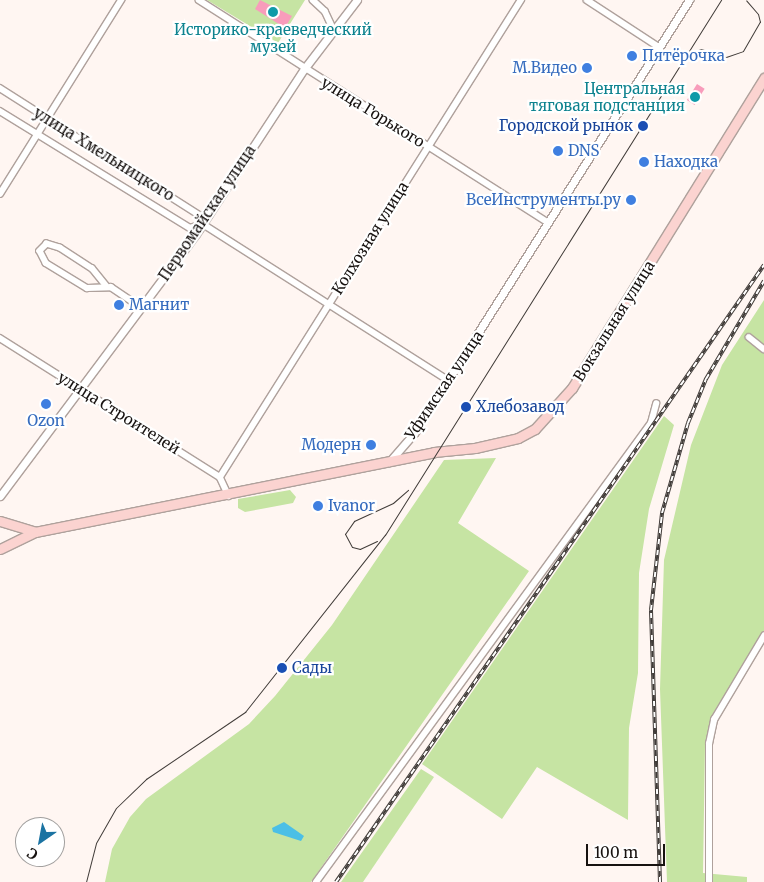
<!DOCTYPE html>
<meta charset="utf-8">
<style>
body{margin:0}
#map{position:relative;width:764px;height:882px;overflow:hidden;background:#fff6f2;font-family:Merriweather,serif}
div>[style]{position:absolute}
.green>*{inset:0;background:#c6e4a3}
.water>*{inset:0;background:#4bbfe6}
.building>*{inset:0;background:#f89cbb;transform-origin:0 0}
.roads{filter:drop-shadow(1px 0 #afa19c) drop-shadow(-1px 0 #afa19c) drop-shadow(0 1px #afa19c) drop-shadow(0 -1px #afa19c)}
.minor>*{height:5.5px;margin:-2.75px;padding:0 2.75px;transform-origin:2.75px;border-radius:2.75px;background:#fff}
.tertiary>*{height:7px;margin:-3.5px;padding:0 3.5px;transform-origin:3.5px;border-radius:3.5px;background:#fff}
.primary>*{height:9px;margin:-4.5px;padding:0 4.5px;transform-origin:4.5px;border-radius:4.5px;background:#fbd3d0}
.tram>*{height:1px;margin:-0.5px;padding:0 0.5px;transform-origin:0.5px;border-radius:0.5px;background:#413c39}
.rail>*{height:4px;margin-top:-2px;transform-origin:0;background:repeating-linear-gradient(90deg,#fff 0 5.5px,#413c39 0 11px);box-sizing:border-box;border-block:1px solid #413c39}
.dots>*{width:14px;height:14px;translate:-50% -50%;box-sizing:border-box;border:2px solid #fff;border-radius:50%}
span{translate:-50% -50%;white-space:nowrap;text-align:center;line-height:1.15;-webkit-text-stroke:4.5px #fff;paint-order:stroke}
.culture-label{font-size:15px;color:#0d838f}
.right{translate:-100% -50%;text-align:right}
.shop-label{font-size:15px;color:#366cbe}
.left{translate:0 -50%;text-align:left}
.street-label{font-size:15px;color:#171210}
.transit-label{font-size:15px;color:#164399}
.north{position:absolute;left:15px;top:817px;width:50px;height:50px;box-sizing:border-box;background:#fff;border:1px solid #a2a09f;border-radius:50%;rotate:213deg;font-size:14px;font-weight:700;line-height:20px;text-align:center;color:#171210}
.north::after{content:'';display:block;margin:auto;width:18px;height:22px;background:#1b73a2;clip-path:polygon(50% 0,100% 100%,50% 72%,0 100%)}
.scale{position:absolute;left:586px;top:844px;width:79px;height:22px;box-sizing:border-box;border:2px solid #171210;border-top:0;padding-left:6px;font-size:15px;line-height:18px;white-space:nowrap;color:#171210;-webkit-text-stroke:4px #fff;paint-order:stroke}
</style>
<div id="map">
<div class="green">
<div style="clip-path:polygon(207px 0,305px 0,278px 43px)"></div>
<div style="clip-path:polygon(764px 300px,764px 631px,714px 712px,705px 746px,703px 873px,747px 877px,747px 882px,667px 882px,660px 689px,664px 560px,691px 445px,722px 365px)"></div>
<div style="clip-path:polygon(664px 416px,674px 425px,649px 509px,639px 573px,638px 673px,629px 728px,628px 820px,537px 767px,502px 819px,422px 764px)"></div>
<div style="clip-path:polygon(496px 458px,458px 523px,529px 571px,311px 882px,105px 882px,112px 849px,130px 817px,146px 799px,249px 724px,275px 696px,332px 625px,444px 460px)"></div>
<div style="clip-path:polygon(290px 490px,296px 497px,293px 503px,245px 512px,238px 508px,238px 499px)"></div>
<div style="clip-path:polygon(421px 769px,434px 777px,363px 882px,341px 882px)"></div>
</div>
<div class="water">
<div style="clip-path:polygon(284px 822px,304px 836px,301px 841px,273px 832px,272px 828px)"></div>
</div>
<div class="building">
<div style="clip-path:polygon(260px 0,292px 16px,285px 28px,255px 9px)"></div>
<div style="left:697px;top:84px;width:9px;height:19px;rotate:32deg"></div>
</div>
<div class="roads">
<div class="minor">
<div style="left:199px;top:0;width:414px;rotate:32.5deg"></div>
<div style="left:313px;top:0;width:16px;rotate:43deg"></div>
<div style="left:325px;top:11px;width:21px;rotate:65deg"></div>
<div style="left:587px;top:0;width:86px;rotate:33.1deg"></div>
<div style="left:0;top:88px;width:236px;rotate:32.5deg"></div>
<div style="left:199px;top:215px;width:10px;rotate:66deg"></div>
<div style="left:203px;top:224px;width:290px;rotate:32.5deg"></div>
<div style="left:0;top:111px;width:223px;rotate:31.6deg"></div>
<div style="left:190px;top:228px;width:14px;rotate:-17deg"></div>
<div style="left:0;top:194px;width:229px;rotate:-58deg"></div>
<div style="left:106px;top:286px;width:22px;rotate:-129deg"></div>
<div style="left:92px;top:269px;width:38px;rotate:-147deg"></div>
<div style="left:60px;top:248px;width:14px;rotate:-163deg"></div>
<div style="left:47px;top:244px;width:10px;rotate:135deg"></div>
<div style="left:40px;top:251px;width:13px;rotate:63deg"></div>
<div style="left:46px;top:263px;width:48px;rotate:31.4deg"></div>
<div style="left:87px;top:288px;width:24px;rotate:-2deg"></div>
<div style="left:111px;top:287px;width:37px;rotate:34deg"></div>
<div style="left:749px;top:337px;width:19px;rotate:39deg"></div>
<div style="left:0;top:338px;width:260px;rotate:32.3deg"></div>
<div style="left:220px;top:477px;width:21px;rotate:65deg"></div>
<div style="left:220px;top:477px;width:564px;rotate:-57.75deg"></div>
<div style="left:316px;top:882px;width:568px;rotate:-53.88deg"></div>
<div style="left:651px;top:423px;width:20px;rotate:-75deg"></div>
<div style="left:709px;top:882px;width:138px;rotate:-90deg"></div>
<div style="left:709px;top:744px;width:25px;rotate:-78deg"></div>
<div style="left:714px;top:720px;width:98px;rotate:-59.2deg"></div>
</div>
<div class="tertiary">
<div style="left:389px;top:462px;width:40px;rotate:-49deg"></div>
<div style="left:415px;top:432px;width:512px;rotate:-57.61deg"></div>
<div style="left:0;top:496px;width:327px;rotate:-53.2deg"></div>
<div style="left:196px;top:234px;width:197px;rotate:-56.8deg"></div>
<div style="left:304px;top:69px;width:87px;rotate:-52.5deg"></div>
</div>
<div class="primary">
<div style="left:0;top:521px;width:37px;rotate:17deg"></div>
<div style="left:0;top:549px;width:39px;rotate:-26deg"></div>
<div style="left:35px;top:532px;width:407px;rotate:-11.3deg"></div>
<div style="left:434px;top:452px;width:41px;rotate:-5.6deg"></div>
<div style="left:475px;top:448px;width:44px;rotate:-13.1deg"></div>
<div style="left:518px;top:438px;width:19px;rotate:-28deg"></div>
<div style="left:535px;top:429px;width:55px;rotate:-47.9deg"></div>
<div style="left:572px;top:388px;width:365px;rotate:-58.2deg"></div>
</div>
</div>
<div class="tram">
<div style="left:688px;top:54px;width:14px;rotate:-21deg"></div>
<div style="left:701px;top:49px;width:26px;rotate:18deg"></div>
<div style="left:726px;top:57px;width:18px;rotate:-19deg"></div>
<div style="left:743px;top:51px;width:34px;rotate:-60deg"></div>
<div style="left:760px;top:22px;width:8px;rotate:-104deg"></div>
<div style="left:758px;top:14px;width:18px;rotate:-131deg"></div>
<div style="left:377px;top:541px;width:19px;rotate:155deg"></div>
<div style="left:360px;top:549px;width:8px;rotate:-166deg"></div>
<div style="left:352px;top:547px;width:15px;rotate:-118deg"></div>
<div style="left:345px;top:534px;width:16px;rotate:-55deg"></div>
<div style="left:354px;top:521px;width:43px;rotate:-24.8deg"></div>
<div style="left:393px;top:503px;width:20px;rotate:-41deg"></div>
<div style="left:86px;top:882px;width:40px;rotate:-75.6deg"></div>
<div style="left:96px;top:843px;width:40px;rotate:-60.3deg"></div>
<div style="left:116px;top:808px;width:42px;rotate:-44deg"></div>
<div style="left:146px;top:779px;width:120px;rotate:-34.1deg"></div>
<div style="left:245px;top:712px;width:226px;rotate:-51.7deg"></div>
<div style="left:385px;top:535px;width:632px;rotate:-57.87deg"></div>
</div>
<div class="rail">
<div style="left:336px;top:882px;width:751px;rotate:-55.25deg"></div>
<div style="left:660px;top:882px;width:272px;rotate:-91.9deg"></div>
<div style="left:651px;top:610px;width:98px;rotate:-83.5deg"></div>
<div style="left:662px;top:513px;width:94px;rotate:-73.9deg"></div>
<div style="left:688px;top:423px;width:48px;rotate:-67.8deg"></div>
<div style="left:706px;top:379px;width:114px;rotate:-59.4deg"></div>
</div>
<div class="dots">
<div style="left:273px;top:12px;background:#0f9aa8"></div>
<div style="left:632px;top:56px;background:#3f7fe0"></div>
<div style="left:587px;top:68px;background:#3f7fe0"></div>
<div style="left:695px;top:97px;background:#0f9aa8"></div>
<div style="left:643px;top:126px;background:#1a4fb4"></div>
<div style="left:558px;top:151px;background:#3f7fe0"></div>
<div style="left:644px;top:162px;background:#3f7fe0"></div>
<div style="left:631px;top:200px;background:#3f7fe0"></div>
<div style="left:119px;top:305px;background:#3f7fe0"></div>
<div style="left:46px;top:404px;background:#3f7fe0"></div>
<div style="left:466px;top:407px;background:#1a4fb4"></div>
<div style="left:371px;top:445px;background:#3f7fe0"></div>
<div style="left:318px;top:506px;background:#3f7fe0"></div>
<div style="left:282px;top:668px;background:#1a4fb4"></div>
</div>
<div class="culture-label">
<span style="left:273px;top:38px">Историко-краеведческий<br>музей</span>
<span class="right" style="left:685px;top:97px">Центральная<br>тяговая подстанция</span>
</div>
<div class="shop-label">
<span class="left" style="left:642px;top:56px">Пятёрочка</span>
<span class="right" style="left:577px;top:68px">М.Видео</span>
<span class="left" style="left:568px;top:151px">DNS</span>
<span class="left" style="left:654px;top:162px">Находка</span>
<span class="right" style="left:621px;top:200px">ВсеИнструменты.ру</span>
<span class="left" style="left:129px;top:305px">Магнит</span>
<span style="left:46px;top:421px">Ozon</span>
<span class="right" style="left:361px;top:445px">Модерн</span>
<span class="left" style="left:328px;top:506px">Ivanor</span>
</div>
<div class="street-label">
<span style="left:373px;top:112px;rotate:32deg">улица Горького</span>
<span style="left:104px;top:154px;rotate:32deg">улица Хмельницкого</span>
<span style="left:207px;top:213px;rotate:-56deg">Первомайская улица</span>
<span style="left:370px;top:238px;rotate:-58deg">Колхозная улица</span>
<span style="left:614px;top:321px;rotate:-58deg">Вокзальная улица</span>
<span style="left:444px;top:385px;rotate:-56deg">Уфимская улица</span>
<span style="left:119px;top:413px;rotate:32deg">улица Строителей</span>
</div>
<div class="transit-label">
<span class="right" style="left:633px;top:126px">Городской рынок</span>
<span class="left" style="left:476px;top:407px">Хлебозавод</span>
<span class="left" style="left:292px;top:668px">Сады</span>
</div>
<div class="north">С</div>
<div class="scale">100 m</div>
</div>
